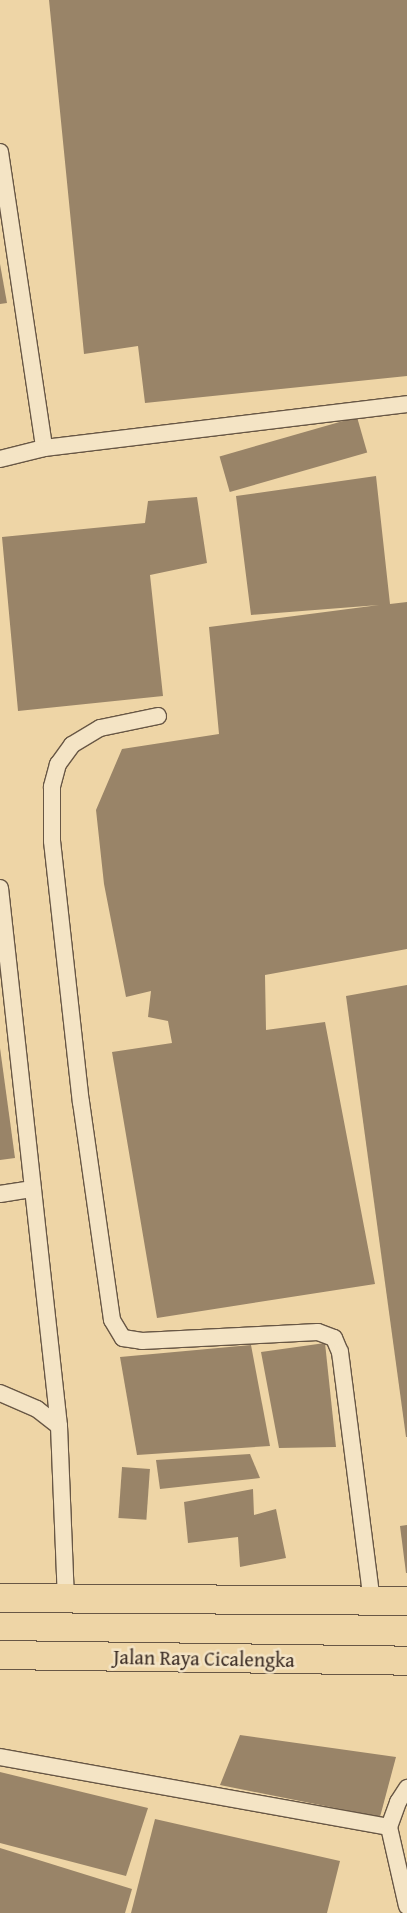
<!DOCTYPE html>
<style>
body{margin:0}
#map{position:relative;width:407px;height:1913px;overflow:hidden;background:#eed5a6;font-family:"Gentium Book Plus",serif}
div>[style]{position:absolute}
.building>*{inset:0;background:#998468;transform-origin:0 0}
.roads{filter:drop-shadow(1px 0 #685745) drop-shadow(-1px 0 #685745) drop-shadow(0 1px #685745) drop-shadow(0 -1px #685745)}
.service>*{height:16px;margin:-8px;padding:0 8px;transform-origin:8px;border-radius:8px;background:#f4e4c5}
.trunk>*{height:28px;margin:-14px;padding:0 14px;transform-origin:14px;border-radius:14px;background:#eed5a6}
span{translate:-50% -50%;white-space:nowrap;text-align:center;line-height:1.15;-webkit-text-stroke:5px #f4e4c5;paint-order:stroke}
.street-label{font-size:20px;color:#3c2d25}
</style>
<div id="map">
<div class="building">
<div style="clip-path:polygon(49px 0,407px 0,407px 376px,145px 403px,138px 346px,84px 354px)"></div>
<div style="clip-path:polygon(0 264px,7px 303px,0 304px)"></div>
<div style="left:357px;top:417px;width:37px;height:143px;rotate:74deg"></div>
<div style="clip-path:polygon(376px 476px,390px 604px,407px 602px,407px 949px,265px 975px,266px 1030px,325px 1022px,375px 1284px,157px 1318px,112px 1052px,172px 1043px,168px 1021px,148px 1017px,151px 991px,126px 997px,104px 884px,96px 810px,122px 749px,219px 734px,209px 627px,379px 605px,251px 615px,236px 496px)"></div>
<div style="clip-path:polygon(197px 497px,207px 563px,150px 575px,163px 696px,18px 711px,2px 537px,145px 523px,148px 501px)"></div>
<div style="clip-path:polygon(407px 985px,407px 1437px,406px 1437px,346px 996px)"></div>
<div style="clip-path:polygon(0 1048px,15px 1158px,0 1160px)"></div>
<div style="clip-path:polygon(325px 1343px,336px 1447px,279px 1448px,261px 1352px)"></div>
<div style="clip-path:polygon(251px 1345px,270px 1446px,137px 1455px,120px 1357px)"></div>
<div style="clip-path:polygon(250px 1454px,260px 1478px,160px 1489px,156px 1460px)"></div>
<div style="left:122px;top:1467px;width:28px;height:51px;rotate:4deg"></div>
<div style="clip-path:polygon(253px 1489px,254px 1515px,276px 1509px,286px 1558px,240px 1567px,238px 1537px,188px 1543px,184px 1502px)"></div>
<div style="clip-path:polygon(407px 1525px,407px 1573px,406px 1573px,400px 1526px)"></div>
<div style="clip-path:polygon(240px 1735px,396px 1757px,380px 1817px,220px 1785px)"></div>
<div style="clip-path:polygon(0 1772px,148px 1808px,126px 1876px,0 1843px)"></div>
<div style="clip-path:polygon(155px 1819px,340px 1861px,327px 1913px,131px 1913px)"></div>
<div style="clip-path:polygon(0 1848px,132px 1889px,125px 1913px,0 1913px)"></div>
</div>
<div class="roads">
<div class="service">
<div style="left:0;top:152px;width:299px;rotate:81.5deg"></div>
<div style="left:0;top:459px;width:45px;rotate:-14deg"></div>
<div style="left:44px;top:448px;width:366px;rotate:-6.9deg"></div>
<div style="left:158px;top:716px;width:59px;rotate:168.3deg"></div>
<div style="left:100px;top:728px;width:33px;rotate:149deg"></div>
<div style="left:72px;top:745px;width:24px;rotate:126deg"></div>
<div style="left:58px;top:764px;width:24px;rotate:105deg"></div>
<div style="left:52px;top:787px;width:54px;rotate:90deg"></div>
<div style="left:52px;top:841px;width:263px;rotate:83.7deg"></div>
<div style="left:81px;top:1102px;width:220px;rotate:81.9deg"></div>
<div style="left:112px;top:1320px;width:21px;rotate:59deg"></div>
<div style="left:123px;top:1338px;width:19px;rotate:9deg"></div>
<div style="left:142px;top:1341px;width:176px;rotate:-2.9deg"></div>
<div style="left:318px;top:1332px;width:17px;rotate:21deg"></div>
<div style="left:334px;top:1338px;width:15px;rotate:67deg"></div>
<div style="left:340px;top:1352px;width:252px;rotate:82.7deg"></div>
<div style="left:0;top:888px;width:541px;rotate:83.74deg"></div>
<div style="left:59px;top:1426px;width:173px;rotate:87.7deg"></div>
<div style="left:0;top:1194px;width:33px;rotate:-9deg"></div>
<div style="left:0;top:1393px;width:40px;rotate:23.4deg"></div>
<div style="left:37px;top:1409px;width:28px;rotate:38deg"></div>
<div style="left:0;top:1757px;width:395px;rotate:10.2deg"></div>
<div style="left:389px;top:1827px;width:81px;rotate:77.2deg"></div>
<div style="left:389px;top:1827px;width:27px;rotate:-70deg"></div>
<div style="left:398px;top:1802px;width:17px;rotate:-57deg"></div>
</div>
<div class="trunk">
<div style="left:0;top:1598px;width:407px;rotate:0.4deg"></div>
<div style="left:0;top:1655px;width:407px;rotate:0.8deg"></div>
</div>
</div>
<div class="street-label">
<span style="left:204px;top:1658px;rotate:1deg">Jalan Raya Cicalengka</span>
</div>
</div>
